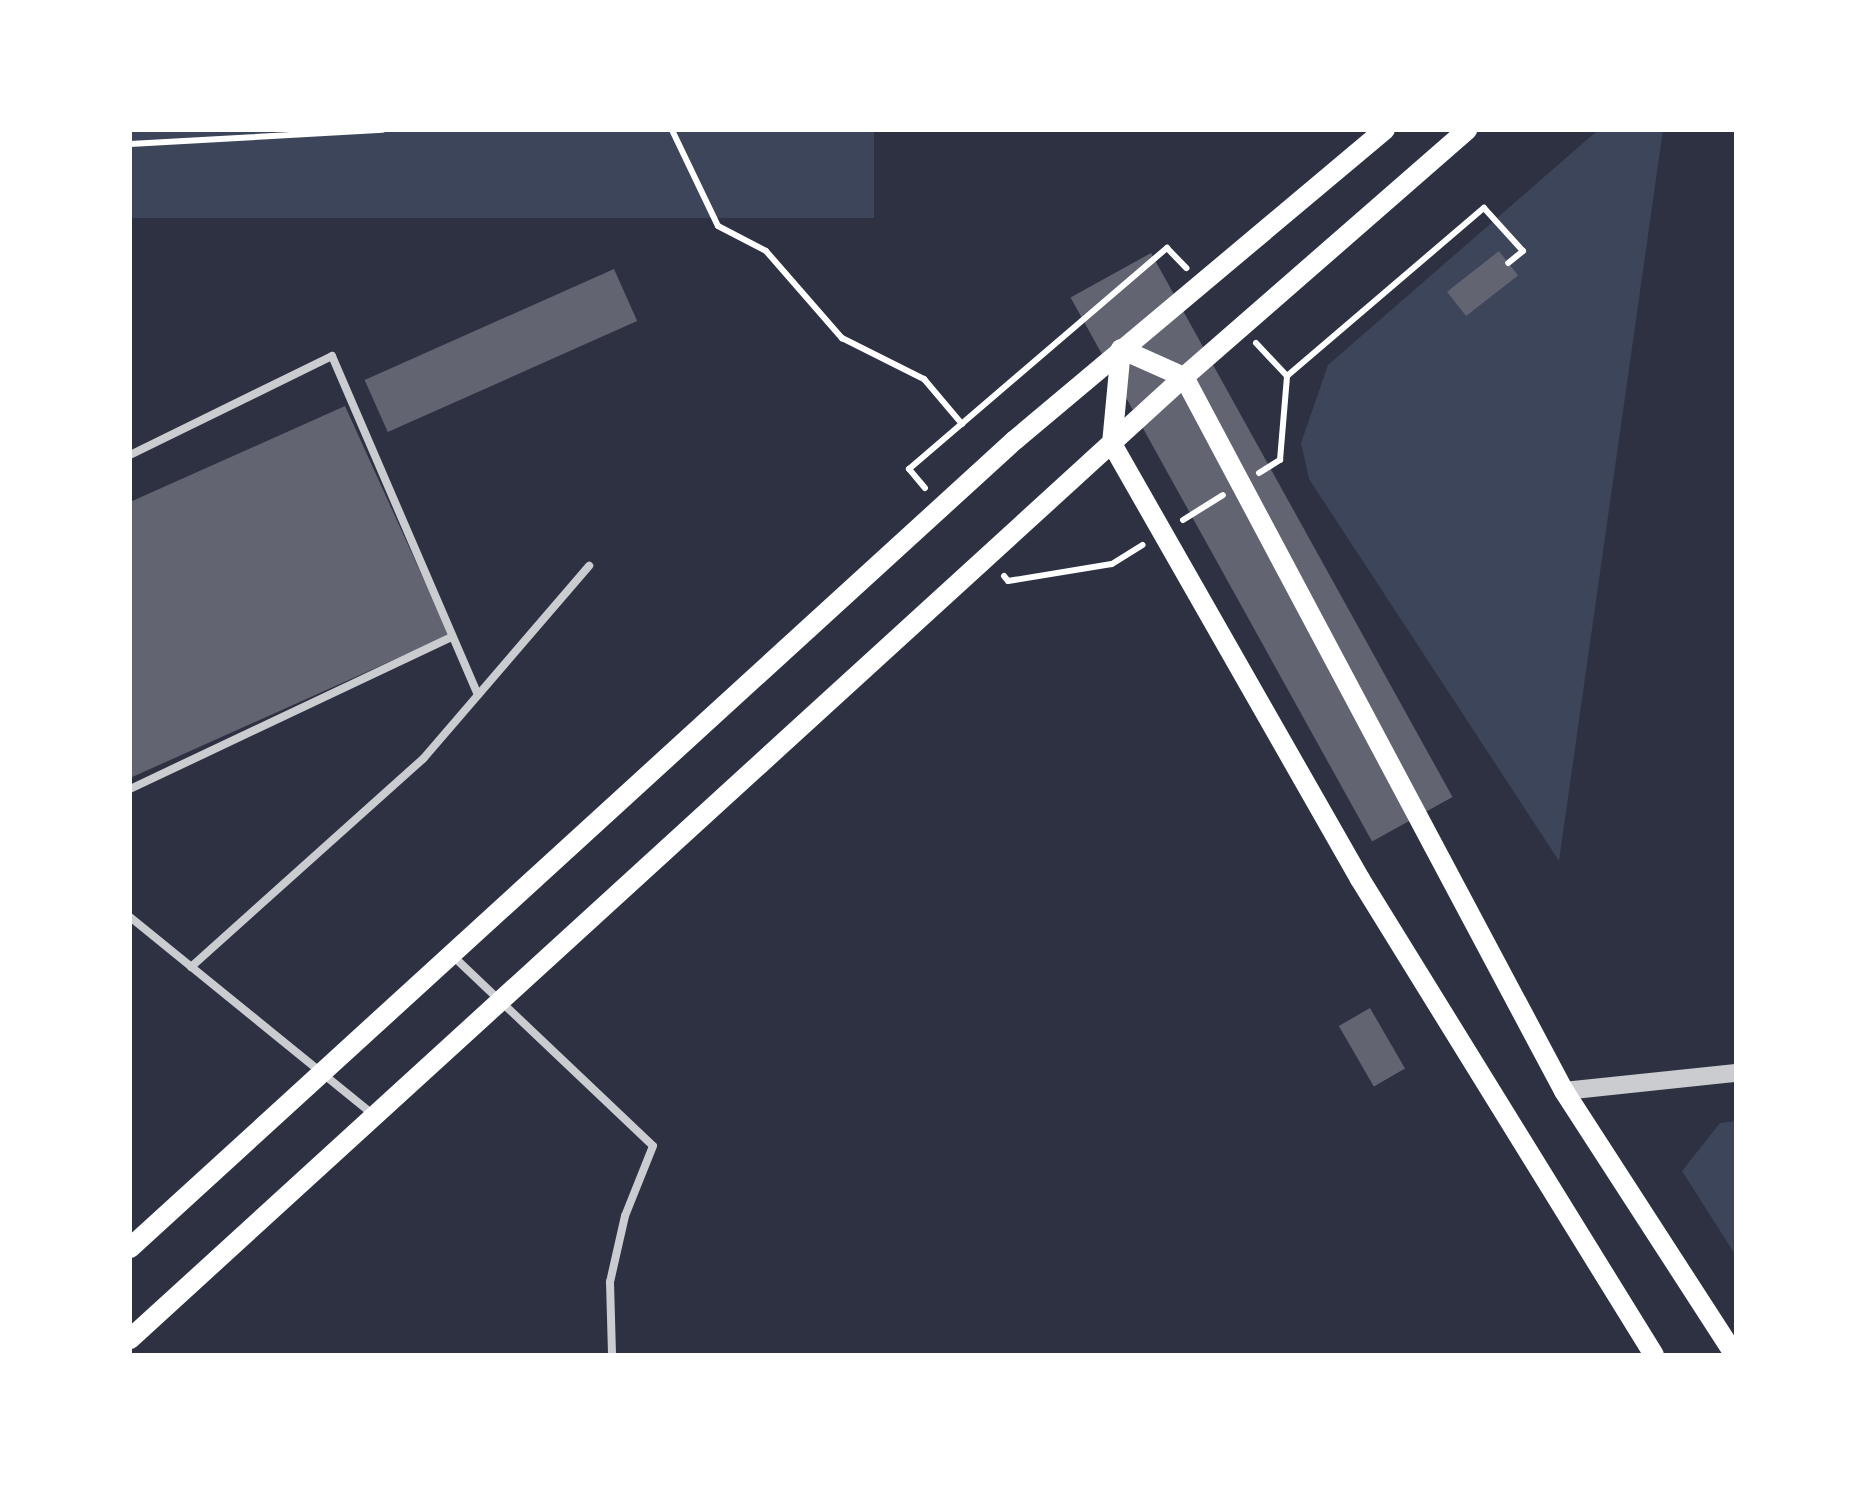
<!DOCTYPE html>
<style>
body{margin:0}
#map{position:relative;width:1866px;height:1485px;overflow:hidden;background:#2d3142;font-family:Signika,sans-serif}
div>[style]{position:absolute}
.green>*{inset:0;background:#3c4559;transform-origin:0 0}
.building>*{inset:0;background:#626471;transform-origin:0 0}
.path>*{height:6px;margin:-3px;padding:0 3px;transform-origin:3px;border-radius:3px;background:#fff}
.service>*{height:8px;margin:-4px;padding:0 4px;transform-origin:4px;border-radius:4px;background:#caccd0}
.tertiary>*{height:18px;margin:-9px;padding:0 9px;transform-origin:9px;border-radius:9px;background:#caccd0}
.secondary>*{height:20px;margin:-10px;padding:0 10px;transform-origin:10px;border-radius:10px;background:#fff}
span{translate:-50% -50%;white-space:nowrap;text-align:center;line-height:1.15;-webkit-text-stroke:9px #fff;paint-order:stroke}
.frame{position:absolute;inset:0;border:132px solid #fff;pointer-events:none}
</style>
<div id="map">
<div class="green">
<div style="left:130px;top:130px;width:744px;height:88px"></div>
<div style="clip-path:polygon(1598px 130px,1663px 130px,1559px 861px,1309px 479px,1301px 443px,1328px 365px)"></div>
<div style="clip-path:polygon(1736px 1121px,1736px 1256px,1682px 1171px,1720px 1123px)"></div>
</div>
<div class="building">
<div style="left:1499px;top:251px;width:31px;height:66px;rotate:52deg"></div>
<div style="left:1151px;top:253px;width:622px;height:92px;rotate:61deg"></div>
<div style="left:614px;top:269px;width:57px;height:273px;rotate:66deg"></div>
<div style="clip-path:polygon(345px 406px,449px 635px,130px 778px,130px 502px)"></div>
<div style="left:1370px;top:1008px;width:70px;height:36px;rotate:60deg"></div>
</div>
<div class="path">
<div style="left:672px;top:130px;width:106px;rotate:64.4deg"></div>
<div style="left:718px;top:226px;width:54px;rotate:27.5deg"></div>
<div style="left:766px;top:251px;width:116px;rotate:48.9deg"></div>
<div style="left:842px;top:338px;width:92px;rotate:26.6deg"></div>
<div style="left:924px;top:379px;width:59px;rotate:49.8deg"></div>
<div style="left:130px;top:144px;width:253px;rotate:-3.2deg"></div>
<div style="left:1256px;top:343px;width:45px;rotate:46.8deg"></div>
<div style="left:1259px;top:473px;width:25px;rotate:-32deg"></div>
<div style="left:1280px;top:460px;width:84px;rotate:-85.2deg"></div>
<div style="left:1287px;top:376px;width:259px;rotate:-40.5deg"></div>
<div style="left:1484px;top:208px;width:58px;rotate:47.8deg"></div>
<div style="left:1523px;top:251px;width:19px;rotate:141deg"></div>
<div style="left:925px;top:488px;width:25px;rotate:-130deg"></div>
<div style="left:909px;top:469px;width:340px;rotate:-40.6deg"></div>
<div style="left:1167px;top:248px;width:28px;rotate:46deg"></div>
<div style="left:1183px;top:520px;width:47px;rotate:-32deg"></div>
<div style="left:1004px;top:576px;width:6px;rotate:51deg"></div>
<div style="left:1008px;top:581px;width:105px;rotate:-9.3deg"></div>
<div style="left:1112px;top:564px;width:36px;rotate:-32deg"></div>
</div>
<div class="service">
<div style="left:130px;top:455px;width:225px;rotate:-26.1deg"></div>
<div style="left:332px;top:356px;width:369px;rotate:66.7deg"></div>
<div style="left:130px;top:789px;width:356px;rotate:-25.3deg"></div>
<div style="left:130px;top:917px;width:311px;rotate:39.1deg"></div>
<div style="left:454px;top:957px;width:274px;rotate:43.5deg"></div>
<div style="left:653px;top:1146px;width:75px;rotate:111.8deg"></div>
<div style="left:625px;top:1216px;width:68px;rotate:102.8deg"></div>
<div style="left:610px;top:1282px;width:73px;rotate:88.4deg"></div>
<div style="left:191px;top:967px;width:312px;rotate:-41.9deg"></div>
<div style="left:423px;top:759px;width:255px;rotate:-49.3deg"></div>
</div>
<div class="tertiary">
<div style="left:1564px;top:1091px;width:173px;rotate:-6deg"></div>
</div>
<div class="secondary">
<div style="left:1121px;top:349px;width:69px;rotate:24deg"></div>
<div style="left:1184px;top:377px;width:809px;rotate:61.98deg"></div>
<div style="left:1564px;top:1091px;width:315px;rotate:57.1deg"></div>
<div style="left:1112px;top:444px;width:501px;rotate:60.31deg"></div>
<div style="left:1360px;top:879px;width:559px;rotate:58.3deg"></div>
<div style="left:1112px;top:444px;width:95px;rotate:-84.6deg"></div>
<div style="left:130px;top:1248px;width:1198px;rotate:-42.4deg"></div>
<div style="left:1015px;top:440px;width:483px;rotate:-40deg"></div>
<div style="left:130px;top:1339px;width:1427px;rotate:-42.39deg"></div>
<div style="left:1184px;top:377px;width:376px;rotate:-41.1deg"></div>
</div>
<div class="frame"></div>
</div>
